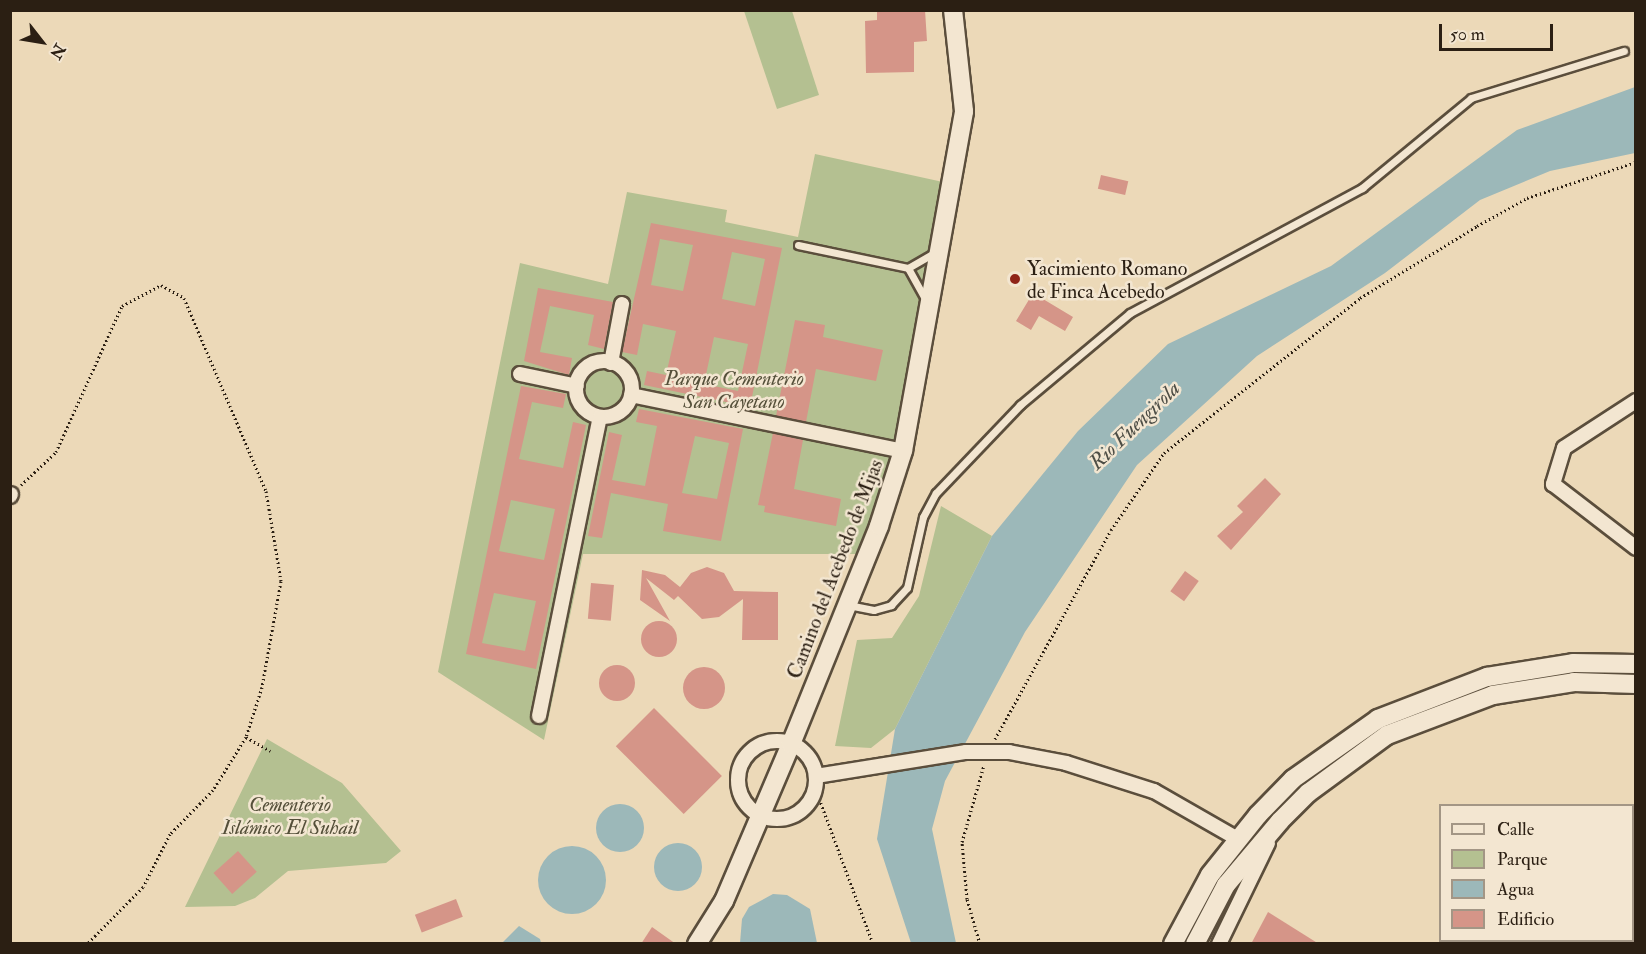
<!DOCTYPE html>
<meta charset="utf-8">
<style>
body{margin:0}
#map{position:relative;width:1646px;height:954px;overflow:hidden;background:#ecd9b8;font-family:"IM FELL Double Pica",serif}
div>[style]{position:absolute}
.green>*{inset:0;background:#b4c091}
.water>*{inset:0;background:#9cb8b9}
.round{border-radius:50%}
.building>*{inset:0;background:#d59588;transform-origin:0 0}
.path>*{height:3px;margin-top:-1.5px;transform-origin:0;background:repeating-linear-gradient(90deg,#2b1f13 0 1.5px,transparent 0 4.5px)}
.roads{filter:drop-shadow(2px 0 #5b4e3c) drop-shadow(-2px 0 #5b4e3c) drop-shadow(0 2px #5b4e3c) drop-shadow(0 -2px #5b4e3c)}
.lane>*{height:7px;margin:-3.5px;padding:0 3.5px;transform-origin:3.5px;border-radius:3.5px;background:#f3e6d1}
.street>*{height:14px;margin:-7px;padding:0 7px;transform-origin:7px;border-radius:7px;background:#f3e6d1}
.street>.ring{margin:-7px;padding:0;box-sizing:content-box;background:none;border:14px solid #f3e6d1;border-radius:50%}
.secondary>*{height:18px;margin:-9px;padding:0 9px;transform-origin:9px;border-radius:9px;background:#f3e6d1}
.dots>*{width:16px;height:16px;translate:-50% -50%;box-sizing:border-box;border:3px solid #f3e6d1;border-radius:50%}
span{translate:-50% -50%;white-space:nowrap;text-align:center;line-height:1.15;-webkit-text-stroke:5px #f3e6d1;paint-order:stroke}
.poi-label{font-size:20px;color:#2b1f13}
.left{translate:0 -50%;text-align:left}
.park-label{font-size:20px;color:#544f39;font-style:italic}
.street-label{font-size:20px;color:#2b1f13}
.water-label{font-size:21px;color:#4d4d45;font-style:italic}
.frame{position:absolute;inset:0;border:12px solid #2b1f13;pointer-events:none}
.legend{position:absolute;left:1439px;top:804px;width:195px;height:138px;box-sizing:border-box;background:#f3e6d1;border:2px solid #a39685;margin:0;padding:8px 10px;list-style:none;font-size:18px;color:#2b1f13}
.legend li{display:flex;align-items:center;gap:12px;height:30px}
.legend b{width:30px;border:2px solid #a39685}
.north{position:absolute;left:12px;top:12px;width:60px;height:60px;-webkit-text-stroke:4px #f3e6d1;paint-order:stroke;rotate:121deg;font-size:16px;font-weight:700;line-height:24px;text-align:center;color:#2b1f13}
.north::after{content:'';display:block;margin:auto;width:21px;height:27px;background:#2b1f13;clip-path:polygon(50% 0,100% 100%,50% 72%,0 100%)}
.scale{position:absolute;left:1439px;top:24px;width:114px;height:27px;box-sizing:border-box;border:3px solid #2b1f13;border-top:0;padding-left:8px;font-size:18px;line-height:21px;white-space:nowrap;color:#2b1f13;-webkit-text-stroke:4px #f3e6d1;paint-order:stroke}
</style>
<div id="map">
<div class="green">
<div style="clip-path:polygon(744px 11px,792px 11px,819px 95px,777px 109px)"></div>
<div style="clip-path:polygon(815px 154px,943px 182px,895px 451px,859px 554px,583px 554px,544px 740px,438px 672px,520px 263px,608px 284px,627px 192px,727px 210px,725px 222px,798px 237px)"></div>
<div style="clip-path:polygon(941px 506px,992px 536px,895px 729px,871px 748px,835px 746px,857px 640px,892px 638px,919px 596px)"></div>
<div style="clip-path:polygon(267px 739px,342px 783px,401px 851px,386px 863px,288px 871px,255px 898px,235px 906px,185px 907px)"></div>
</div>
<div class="water">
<div style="clip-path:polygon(1635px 87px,1635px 153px,1550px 171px,1480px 200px,1385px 273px,1257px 356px,1137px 465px,1025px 632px,945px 781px,932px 829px,956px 943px,911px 943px,877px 839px,895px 729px,992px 536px,1078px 431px,1168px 344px,1331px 266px,1517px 130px)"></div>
<div class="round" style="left:596px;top:804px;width:48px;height:48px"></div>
<div class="round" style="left:654px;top:843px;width:48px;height:48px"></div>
<div class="round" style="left:538px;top:846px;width:68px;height:68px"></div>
<div style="clip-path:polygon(773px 894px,787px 895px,810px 909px,817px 943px,740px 943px,742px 919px,749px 907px)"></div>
<div style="clip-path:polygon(519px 926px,540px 939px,541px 943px,502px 943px)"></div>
</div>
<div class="building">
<div style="clip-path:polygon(877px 10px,925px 10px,927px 41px,914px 42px,914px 72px,866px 73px,865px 21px,877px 20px)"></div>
<div style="left:1101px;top:175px;width:28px;height:14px;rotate:13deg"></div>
<div style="clip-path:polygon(evenodd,651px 223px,782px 248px,750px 407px,644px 385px,647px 371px,666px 375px,676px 331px,643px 324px,637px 355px,622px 352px,651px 223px,660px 239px,693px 245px,683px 291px,651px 285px,660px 239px,651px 223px,732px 252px,765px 259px,755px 306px,722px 299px,732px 252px,651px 223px,714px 337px,748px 344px,738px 391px,704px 384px,714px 337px)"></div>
<div style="clip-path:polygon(538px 288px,613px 302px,604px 349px,588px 345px,594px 315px,550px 306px,540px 352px,572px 358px,569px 375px,524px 361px)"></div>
<div style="clip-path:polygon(1033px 293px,1073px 317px,1065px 331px,1039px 316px,1031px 330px,1016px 321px)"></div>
<div style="clip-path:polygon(795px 320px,825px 325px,823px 337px,883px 350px,876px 381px,816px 369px,806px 422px,776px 416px)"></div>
<div style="clip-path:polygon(evenodd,521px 386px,566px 394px,563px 408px,532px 402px,519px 459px,563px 468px,573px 422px,586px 425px,536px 669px,466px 654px,521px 386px,511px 500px,555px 509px,544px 560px,499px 551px,511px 500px,521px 386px,494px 593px,536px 601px,525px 651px,482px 643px,494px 593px)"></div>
<div style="clip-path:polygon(evenodd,639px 409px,743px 429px,721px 541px,663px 531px,668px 504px,611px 493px,602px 538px,588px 536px,609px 432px,622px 435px,612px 480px,645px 486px,657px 426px,636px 422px,639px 409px,695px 436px,729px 443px,717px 499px,682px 493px,695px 436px)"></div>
<div style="clip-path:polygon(773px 433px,803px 440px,794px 489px,841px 499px,836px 526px,764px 512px,765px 506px,758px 505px)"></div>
<div style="clip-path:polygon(1265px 478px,1281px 494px,1231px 550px,1217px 536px,1243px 512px,1237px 506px)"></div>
<div style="clip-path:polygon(707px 567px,724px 573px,734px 591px,778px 592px,778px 640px,742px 640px,743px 599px,719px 617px,702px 619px,678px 596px,674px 600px,646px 578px,670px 621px,640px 600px,642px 570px,665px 575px,680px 587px,691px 573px)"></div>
<div style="left:1185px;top:571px;width:17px;height:25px;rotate:36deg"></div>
<div style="left:591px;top:583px;width:23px;height:36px;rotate:5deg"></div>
<div class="round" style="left:641px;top:621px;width:36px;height:36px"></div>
<div class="round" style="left:599px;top:665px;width:36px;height:36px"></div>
<div class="round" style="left:683px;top:667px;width:42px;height:42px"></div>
<div style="left:654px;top:708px;width:96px;height:54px;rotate:45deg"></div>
<div style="left:238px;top:851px;width:28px;height:33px;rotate:48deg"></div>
<div style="left:456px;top:899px;width:19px;height:44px;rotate:69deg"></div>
<div style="clip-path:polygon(1268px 912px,1319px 944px,1251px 944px)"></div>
<div style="clip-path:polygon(652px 927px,676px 944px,641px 944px)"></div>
</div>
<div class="path">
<div style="left:21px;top:485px;width:48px;rotate:-43.3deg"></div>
<div style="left:56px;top:452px;width:160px;rotate:-65.7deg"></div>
<div style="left:122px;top:306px;width:44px;rotate:-28.3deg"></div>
<div style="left:161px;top:285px;width:26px;rotate:29deg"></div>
<div style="left:184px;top:298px;width:210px;rotate:67deg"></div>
<div style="left:266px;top:491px;width:91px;rotate:80.5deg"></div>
<div style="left:281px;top:581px;width:108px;rotate:100.2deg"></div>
<div style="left:262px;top:687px;width:52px;rotate:107.7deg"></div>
<div style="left:246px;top:737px;width:62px;rotate:121.9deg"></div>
<div style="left:213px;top:790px;width:62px;rotate:134.3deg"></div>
<div style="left:170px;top:834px;width:59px;rotate:117deg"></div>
<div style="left:143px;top:887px;width:80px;rotate:134.5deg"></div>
<div style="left:246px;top:737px;width:28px;rotate:30deg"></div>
<div style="left:995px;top:739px;width:239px;rotate:-61deg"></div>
<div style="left:1111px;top:530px;width:93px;rotate:-55.5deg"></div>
<div style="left:1164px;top:453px;width:250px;rotate:-38.3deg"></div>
<div style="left:1360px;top:298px;width:137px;rotate:-31.6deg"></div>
<div style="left:1477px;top:226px;width:57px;rotate:-29.2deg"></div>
<div style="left:1527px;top:198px;width:115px;rotate:-18.3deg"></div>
<div style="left:816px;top:790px;width:164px;rotate:69.7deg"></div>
<div style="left:980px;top:944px;width:47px;rotate:-106.1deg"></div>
<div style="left:967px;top:899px;width:57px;rotate:-95deg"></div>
<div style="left:962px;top:842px;width:80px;rotate:-74.1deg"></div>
</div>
<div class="roads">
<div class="lane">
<div style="left:798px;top:245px;width:112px;rotate:11.8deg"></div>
<div style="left:908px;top:268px;width:32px;rotate:-30deg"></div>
<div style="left:908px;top:268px;width:37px;rotate:61deg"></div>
<div style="left:848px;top:605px;width:26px;rotate:11deg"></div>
<div style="left:874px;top:610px;width:18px;rotate:-16deg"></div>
<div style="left:891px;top:605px;width:23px;rotate:-47deg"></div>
<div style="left:907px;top:588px;width:73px;rotate:-77.3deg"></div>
<div style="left:923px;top:517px;width:27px;rotate:-62deg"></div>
<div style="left:936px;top:493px;width:122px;rotate:-46.3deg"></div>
<div style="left:1020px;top:405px;width:143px;rotate:-39.9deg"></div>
<div style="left:1130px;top:313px;width:264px;rotate:-28.3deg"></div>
<div style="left:1362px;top:188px;width:141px;rotate:-39.5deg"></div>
<div style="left:1471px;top:98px;width:160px;rotate:-17.1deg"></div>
</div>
<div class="street">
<div class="ring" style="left:576px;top:361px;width:42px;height:42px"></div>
<div style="left:611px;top:363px;width:60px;rotate:-79.4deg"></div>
<div style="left:520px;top:374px;width:58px;rotate:11.9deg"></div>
<div style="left:631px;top:395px;width:278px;rotate:11.6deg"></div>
<div style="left:1636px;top:401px;width:86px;rotate:146.9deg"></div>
<div style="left:1564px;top:448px;width:38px;rotate:107deg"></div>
<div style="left:1553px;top:484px;width:105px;rotate:37.6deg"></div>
<div style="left:10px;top:496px;width:2px;rotate:-63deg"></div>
<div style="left:539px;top:716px;width:305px;rotate:-78.5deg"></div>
<div class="ring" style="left:738px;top:741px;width:64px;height:64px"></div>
<div style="left:816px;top:776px;width:152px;rotate:-9.1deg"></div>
<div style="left:966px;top:752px;width:43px"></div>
<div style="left:1009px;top:752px;width:58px;rotate:10.9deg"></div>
<div style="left:1066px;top:763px;width:92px;rotate:17.7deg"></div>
<div style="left:1154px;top:791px;width:95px;rotate:29.8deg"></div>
<div style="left:1219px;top:944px;width:112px;rotate:-64.1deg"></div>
</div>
<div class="secondary">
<div style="left:697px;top:944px;width:51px;rotate:-57.9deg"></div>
<div style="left:724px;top:901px;width:171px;rotate:-66.9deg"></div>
<div style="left:791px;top:744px;width:235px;rotate:-68deg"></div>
<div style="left:879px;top:526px;width:79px;rotate:-72.3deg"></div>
<div style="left:903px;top:451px;width:345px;rotate:-79.8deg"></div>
<div style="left:964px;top:111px;width:102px;rotate:-96.2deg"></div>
<div style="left:1173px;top:944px;width:78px;rotate:-61.8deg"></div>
<div style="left:1210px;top:875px;width:77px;rotate:-51.3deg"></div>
<div style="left:1258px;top:815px;width:50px;rotate:-45.8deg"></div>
<div style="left:1293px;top:779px;width:104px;rotate:-35.2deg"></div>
<div style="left:1378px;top:719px;width:117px;rotate:-21.1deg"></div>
<div style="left:1487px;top:677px;width:87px;rotate:-9.2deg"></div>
<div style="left:1573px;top:663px;width:63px;rotate:0.9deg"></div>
<div style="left:1195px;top:944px;width:67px;rotate:-62.3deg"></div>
<div style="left:1226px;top:885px;width:84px;rotate:-49.8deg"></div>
<div style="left:1280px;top:821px;width:40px;rotate:-45deg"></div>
<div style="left:1308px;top:793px;width:98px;rotate:-36.3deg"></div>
<div style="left:1387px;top:735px;width:113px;rotate:-20.7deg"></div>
<div style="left:1493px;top:695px;width:82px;rotate:-9.1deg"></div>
<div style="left:1574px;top:682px;width:62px;rotate:1.8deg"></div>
</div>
</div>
<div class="dots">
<div style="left:1015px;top:279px;background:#8f2418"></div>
</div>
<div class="poi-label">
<span class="left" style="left:1027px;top:280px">Yacimiento Romano<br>de Finca Acebedo</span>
</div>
<div class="park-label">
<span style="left:734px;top:390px">Parque Cementerio<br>San Cayetano</span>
<span style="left:290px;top:816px">Cementerio<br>Islámico El Suhail</span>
</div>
<div class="street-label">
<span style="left:835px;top:569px;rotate:-69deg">Camino del Acebedo de Mijas</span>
</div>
<div class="water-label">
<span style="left:1135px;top:426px;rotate:-44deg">Rio Fuengirola</span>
</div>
<div class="frame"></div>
<ul class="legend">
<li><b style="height:8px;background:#f3e6d1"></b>Calle</li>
<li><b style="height:16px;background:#b4c091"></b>Parque</li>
<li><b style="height:16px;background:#9cb8b9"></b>Agua</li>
<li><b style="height:16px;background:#d59588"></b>Edificio</li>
</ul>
<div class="north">N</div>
<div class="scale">50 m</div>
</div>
